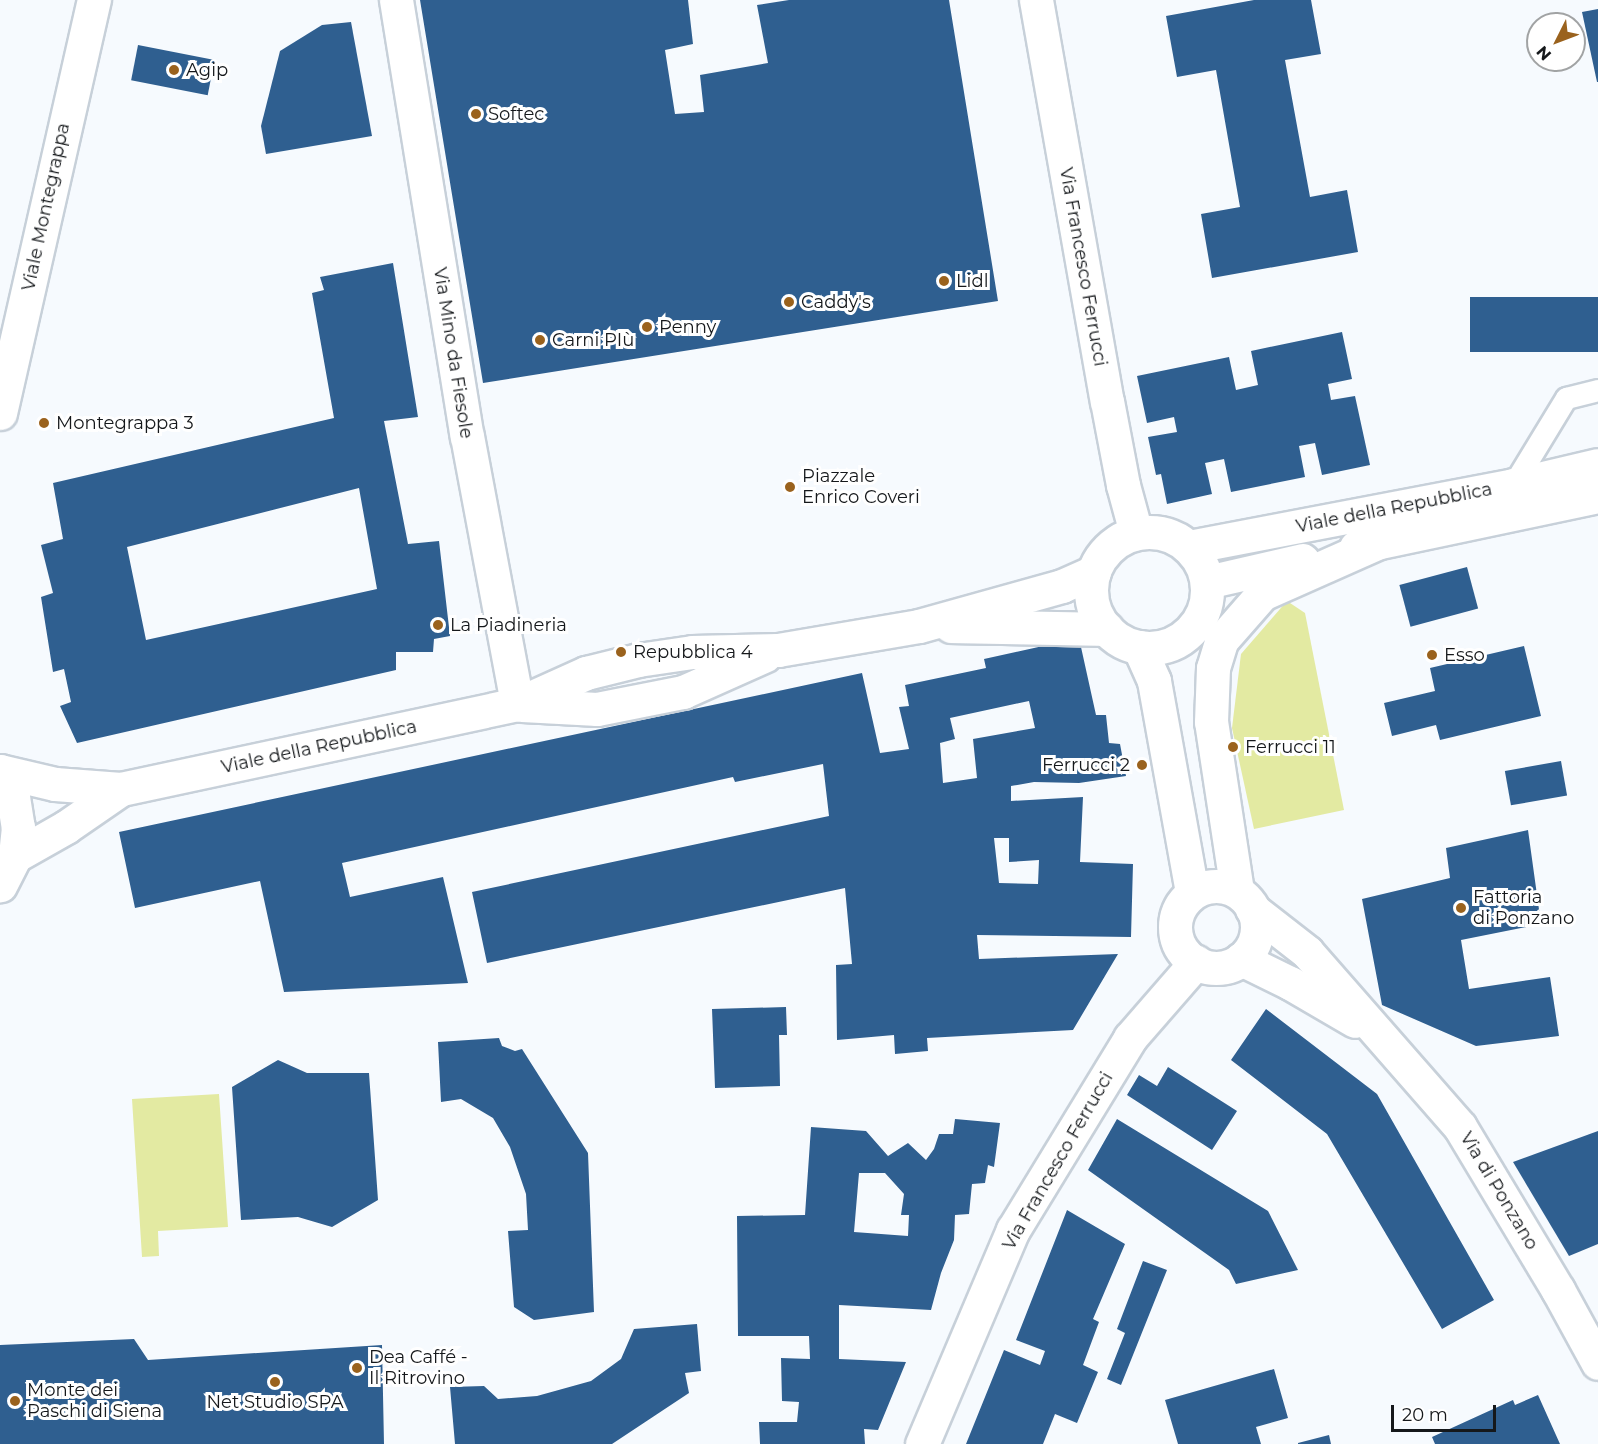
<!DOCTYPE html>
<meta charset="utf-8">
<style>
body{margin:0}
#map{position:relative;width:1598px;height:1444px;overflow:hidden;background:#f6fafe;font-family:Montserrat,sans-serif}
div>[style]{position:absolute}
.green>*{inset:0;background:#e3eaa2}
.building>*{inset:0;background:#2f5f90;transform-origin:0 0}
.roads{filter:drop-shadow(2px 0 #c7d0d9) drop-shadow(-2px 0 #c7d0d9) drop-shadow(0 2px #c7d0d9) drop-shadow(0 -2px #c7d0d9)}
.lane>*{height:21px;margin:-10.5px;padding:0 10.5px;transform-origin:10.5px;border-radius:10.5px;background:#fff}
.street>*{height:33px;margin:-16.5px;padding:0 16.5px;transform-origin:16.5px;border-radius:16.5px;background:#fff}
.secondary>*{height:33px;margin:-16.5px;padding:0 16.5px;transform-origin:16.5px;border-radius:16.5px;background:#fff}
.secondary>.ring{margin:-16.5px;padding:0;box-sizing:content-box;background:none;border:33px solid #fff;border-radius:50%}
.dots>*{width:16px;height:16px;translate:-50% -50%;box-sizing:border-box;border:3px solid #fff;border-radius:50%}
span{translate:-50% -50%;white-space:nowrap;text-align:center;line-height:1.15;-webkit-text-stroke:6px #fff;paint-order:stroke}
.poi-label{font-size:18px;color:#15181b}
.left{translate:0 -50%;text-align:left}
.right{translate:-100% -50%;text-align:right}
.street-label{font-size:18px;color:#15181b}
.north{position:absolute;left:1526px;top:12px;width:60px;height:60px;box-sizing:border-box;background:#fff;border:2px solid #a1a3a4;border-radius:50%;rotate:228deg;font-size:16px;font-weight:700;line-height:24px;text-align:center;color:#15181b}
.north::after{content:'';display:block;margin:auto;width:21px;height:27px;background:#9a621d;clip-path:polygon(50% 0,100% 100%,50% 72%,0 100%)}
.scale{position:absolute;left:1391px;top:1405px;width:105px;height:27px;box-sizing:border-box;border:3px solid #15181b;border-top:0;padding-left:8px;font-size:18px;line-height:21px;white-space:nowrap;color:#15181b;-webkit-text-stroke:4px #fff;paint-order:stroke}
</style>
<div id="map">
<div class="green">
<div style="clip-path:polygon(1287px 601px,1305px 613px,1344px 810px,1254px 829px,1232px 728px,1241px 654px)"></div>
<div style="clip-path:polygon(219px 1094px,228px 1227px,158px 1231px,159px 1256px,142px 1257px,132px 1099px)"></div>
</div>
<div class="building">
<div style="clip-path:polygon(420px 0,688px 0,693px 44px,665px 50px,675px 114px,704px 112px,700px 75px,768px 63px,757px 5px,789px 0,949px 0,998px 301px,483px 383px)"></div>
<div style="clip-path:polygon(1254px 0,1311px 0,1321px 54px,1285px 60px,1310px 197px,1347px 190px,1358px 252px,1212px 278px,1201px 214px,1240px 207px,1216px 70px,1177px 77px,1166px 16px)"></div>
<div style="clip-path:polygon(1598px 9px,1598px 82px,1597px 82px,1582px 12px)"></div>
<div style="clip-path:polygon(351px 22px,372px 136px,266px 154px,261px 126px,280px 51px,322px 25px)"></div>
<div style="left:138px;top:45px;width:78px;height:36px;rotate:11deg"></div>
<div style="clip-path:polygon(evenodd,393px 263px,418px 417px,384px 421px,408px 544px,439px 541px,450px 636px,434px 639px,433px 652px,396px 652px,396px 670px,77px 743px,60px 706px,71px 702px,64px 669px,53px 672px,41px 597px,53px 593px,41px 545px,63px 539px,53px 483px,334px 418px,312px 293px,324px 290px,320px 277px,393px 263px,359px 488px,377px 589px,146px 640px,127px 547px,359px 488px)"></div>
<div style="left:1598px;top:297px;width:55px;height:128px;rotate:90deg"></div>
<div style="clip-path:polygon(1342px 332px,1352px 379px,1328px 384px,1331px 400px,1355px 396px,1370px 465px,1322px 475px,1315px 443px,1299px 446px,1305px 477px,1231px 492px,1224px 459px,1205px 463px,1212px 494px,1167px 504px,1161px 474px,1156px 475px,1148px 437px,1177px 432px,1174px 417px,1147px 423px,1137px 376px,1229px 357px,1236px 390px,1258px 385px,1251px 351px)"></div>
<div style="left:1467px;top:567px;width:43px;height:70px;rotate:75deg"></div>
<div style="clip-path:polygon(evenodd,1079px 638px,1096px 715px,1106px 715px,1109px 743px,1120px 744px,1126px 776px,1079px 783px,1034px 782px,1011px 786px,1011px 801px,1083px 797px,1080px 862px,1133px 864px,1131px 937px,977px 935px,979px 959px,1118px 954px,1073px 1030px,927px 1038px,928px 1051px,895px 1054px,894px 1035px,837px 1040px,836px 965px,852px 964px,845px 888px,487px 963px,472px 892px,829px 816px,823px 764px,735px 782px,733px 777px,342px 863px,350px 897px,443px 877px,468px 983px,284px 992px,260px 881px,135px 908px,119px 832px,862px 673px,880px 753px,909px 749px,899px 707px,909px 706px,905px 685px,986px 668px,984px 659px,1079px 638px,1029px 701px,1035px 728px,973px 739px,977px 778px,943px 783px,940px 743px,955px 739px,950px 718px,1029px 701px,1079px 638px,994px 838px,1009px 838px,1009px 862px,1039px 860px,1038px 884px,999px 883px,994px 838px)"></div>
<div style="clip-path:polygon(1524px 646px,1541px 716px,1440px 740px,1436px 725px,1392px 736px,1384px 703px,1435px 691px,1430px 668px)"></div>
<div style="left:1561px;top:761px;width:35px;height:57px;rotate:80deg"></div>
<div style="clip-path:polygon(1528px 830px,1541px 924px,1461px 940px,1469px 989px,1550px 977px,1559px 1036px,1476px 1046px,1382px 1005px,1362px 899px,1450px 878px,1446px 848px)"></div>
<div style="clip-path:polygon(786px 1007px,787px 1035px,779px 1035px,780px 1086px,715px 1088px,712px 1009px)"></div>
<div style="clip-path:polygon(1266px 1009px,1377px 1094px,1494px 1300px,1442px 1329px,1327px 1134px,1231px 1060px)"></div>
<div style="clip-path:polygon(499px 1038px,502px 1046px,515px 1051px,522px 1049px,588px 1153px,594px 1312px,534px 1320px,514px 1307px,508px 1231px,528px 1230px,526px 1194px,510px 1147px,493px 1118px,461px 1099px,441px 1102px,438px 1042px)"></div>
<div style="clip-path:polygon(278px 1060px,307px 1073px,369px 1073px,378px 1200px,332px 1227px,298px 1217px,241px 1220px,232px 1087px)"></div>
<div style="clip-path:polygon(1168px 1067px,1237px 1111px,1212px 1150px,1127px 1095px,1139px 1075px,1157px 1086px)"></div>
<div style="clip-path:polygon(evenodd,955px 1119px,1000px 1123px,994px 1167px,988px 1165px,985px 1183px,972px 1184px,969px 1214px,955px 1215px,954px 1240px,941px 1273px,931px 1310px,839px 1305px,839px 1359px,906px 1362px,878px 1430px,864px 1429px,865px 1444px,760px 1444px,759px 1422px,797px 1422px,799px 1402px,782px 1401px,781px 1358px,810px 1359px,809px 1336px,738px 1336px,737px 1216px,805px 1215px,811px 1127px,866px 1131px,888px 1156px,908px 1143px,926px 1160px,934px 1149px,939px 1134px,953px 1134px,955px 1119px,859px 1173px,885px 1173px,904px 1194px,901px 1215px,909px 1215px,908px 1236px,854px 1232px,859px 1173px)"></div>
<div style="clip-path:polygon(1117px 1119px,1268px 1211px,1298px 1270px,1236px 1284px,1229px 1270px,1088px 1170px)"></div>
<div style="clip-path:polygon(1598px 1131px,1598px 1244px,1569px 1256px,1513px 1162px)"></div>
<div style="clip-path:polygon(1067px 1210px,1125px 1244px,1093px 1319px,1099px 1322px,1083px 1365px,1098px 1372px,1077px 1423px,1055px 1414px,1043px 1444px,966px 1444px,1004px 1350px,1040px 1365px,1045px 1351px,1016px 1340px)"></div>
<div style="clip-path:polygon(1143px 1261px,1167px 1270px,1121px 1385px,1107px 1379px,1125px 1333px,1117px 1329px)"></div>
<div style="clip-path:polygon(697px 1324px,701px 1371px,685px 1373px,689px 1393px,612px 1444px,455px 1444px,450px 1387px,484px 1386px,498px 1399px,537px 1396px,591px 1381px,621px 1359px,634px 1329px)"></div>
<div style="clip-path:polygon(134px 1339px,148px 1360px,382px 1345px,384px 1444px,0 1444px,0 1345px)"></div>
<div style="clip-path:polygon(1274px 1369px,1288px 1418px,1256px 1427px,1261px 1444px,1178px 1444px,1165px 1400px)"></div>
<div style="clip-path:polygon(1538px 1395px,1560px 1444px,1435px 1444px,1432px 1437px,1513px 1400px,1515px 1405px)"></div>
<div style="clip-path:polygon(1329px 1435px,1331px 1444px,1298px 1444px,1298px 1443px)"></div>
</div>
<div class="roads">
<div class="lane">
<div style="left:1513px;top:485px;width:102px;rotate:-58.7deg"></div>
<div style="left:1566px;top:398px;width:33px;rotate:-14deg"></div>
</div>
<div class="street">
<div style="left:396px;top:0;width:442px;rotate:80.8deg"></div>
<div style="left:467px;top:436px;width:273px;rotate:79.4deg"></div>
<div style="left:1036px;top:0;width:407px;rotate:80deg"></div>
<div style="left:1107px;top:401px;width:86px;rotate:79.2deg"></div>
<div style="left:1123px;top:485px;width:50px;rotate:74.8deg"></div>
</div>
<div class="secondary">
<div style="left:0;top:413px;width:424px;rotate:-77.2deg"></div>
<div class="ring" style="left:1091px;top:532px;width:83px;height:83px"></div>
<div style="left:1189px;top:547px;width:330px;rotate:-10.8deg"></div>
<div style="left:1513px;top:485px;width:87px;rotate:-13.2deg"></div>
<div style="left:1356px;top:547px;width:247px;rotate:-11.9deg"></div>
<div style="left:1207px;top:582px;width:98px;rotate:-12.9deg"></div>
<div style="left:951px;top:626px;width:156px;rotate:1.1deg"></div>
<div style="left:1139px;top:647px;width:37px;rotate:66deg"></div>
<div style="left:1154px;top:681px;width:215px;rotate:79.8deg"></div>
<div style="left:522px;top:705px;width:75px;rotate:3.1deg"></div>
<div style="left:597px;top:709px;width:88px;rotate:-11.2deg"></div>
<div style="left:683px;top:692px;width:89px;rotate:-24deg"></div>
<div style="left:0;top:771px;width:57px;rotate:13.3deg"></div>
<div style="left:55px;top:784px;width:66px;rotate:4.3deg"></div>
<div style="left:121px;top:789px;width:405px;rotate:-12.1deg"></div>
<div style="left:517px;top:704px;width:76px;rotate:-24.2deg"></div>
<div style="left:586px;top:673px;width:54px;rotate:-14deg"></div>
<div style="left:638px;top:660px;width:55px;rotate:-8.4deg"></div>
<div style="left:692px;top:652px;width:86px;rotate:-1.3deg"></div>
<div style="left:778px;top:650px;width:143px;rotate:-9.7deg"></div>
<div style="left:919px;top:626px;width:148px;rotate:-15.6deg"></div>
<div style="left:1062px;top:586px;width:35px;rotate:-24deg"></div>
<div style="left:0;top:771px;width:29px;rotate:63deg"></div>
<div style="left:13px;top:797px;width:30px;rotate:81deg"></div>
<div style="left:18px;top:827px;width:29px;rotate:96deg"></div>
<div style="left:15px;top:856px;width:33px;rotate:117deg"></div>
<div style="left:15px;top:856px;width:59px;rotate:-29.6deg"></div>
<div style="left:66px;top:827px;width:67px;rotate:-34.6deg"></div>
<div class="ring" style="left:1175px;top:886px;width:49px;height:49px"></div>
<div style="left:1237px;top:891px;width:171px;rotate:-98.7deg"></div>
<div style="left:1211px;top:722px;width:54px;rotate:-87.9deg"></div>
<div style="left:1213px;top:668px;width:28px;rotate:-73deg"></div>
<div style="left:1221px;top:641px;width:62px;rotate:-48.9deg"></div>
<div style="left:1262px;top:594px;width:126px;rotate:-23.9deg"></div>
<div style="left:1252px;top:909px;width:70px;rotate:38deg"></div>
<div style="left:1307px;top:952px;width:232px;rotate:48.8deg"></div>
<div style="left:1460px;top:1127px;width:190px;rotate:59deg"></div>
<div style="left:1558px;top:1290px;width:83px;rotate:61.3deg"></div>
<div style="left:1241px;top:959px;width:55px;rotate:26.1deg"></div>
<div style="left:1290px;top:983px;width:75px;rotate:30.3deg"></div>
<div style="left:922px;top:1444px;width:233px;rotate:-67deg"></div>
<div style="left:1013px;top:1230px;width:225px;rotate:-58.6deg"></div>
<div style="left:1130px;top:1038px;width:101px;rotate:-49deg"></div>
</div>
</div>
<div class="dots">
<div style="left:174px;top:70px;background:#9a621d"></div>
<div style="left:476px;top:114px;background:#9a621d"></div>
<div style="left:944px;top:281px;background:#9a621d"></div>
<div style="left:789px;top:302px;background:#9a621d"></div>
<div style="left:647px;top:327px;background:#9a621d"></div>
<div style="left:540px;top:340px;background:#9a621d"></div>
<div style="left:44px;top:423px;background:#9a621d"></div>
<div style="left:790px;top:487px;background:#9a621d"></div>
<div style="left:438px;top:625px;background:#9a621d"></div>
<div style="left:621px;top:652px;background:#9a621d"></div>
<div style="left:1432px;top:655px;background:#9a621d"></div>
<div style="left:1233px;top:747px;background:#9a621d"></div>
<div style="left:1142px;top:765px;background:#9a621d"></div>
<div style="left:1461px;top:908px;background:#9a621d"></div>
<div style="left:357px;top:1368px;background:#9a621d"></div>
<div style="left:275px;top:1382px;background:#9a621d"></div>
<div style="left:15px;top:1401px;background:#9a621d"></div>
</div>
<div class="poi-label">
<span class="left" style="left:186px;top:70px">Agip</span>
<span class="left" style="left:488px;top:114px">Softec</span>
<span class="left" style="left:956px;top:281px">Lidl</span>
<span class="left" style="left:801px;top:302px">Caddy's</span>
<span class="left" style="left:659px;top:327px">Penny</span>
<span class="left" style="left:552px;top:340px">Carni PIù</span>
<span class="left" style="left:56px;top:423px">Montegrappa 3</span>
<span class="left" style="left:802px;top:487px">Piazzale<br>Enrico Coveri</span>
<span class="left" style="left:450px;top:625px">La Piadineria</span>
<span class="left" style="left:633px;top:652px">Repubblica 4</span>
<span class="left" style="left:1444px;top:655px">Esso</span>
<span class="left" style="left:1245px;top:747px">Ferrucci 11</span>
<span class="right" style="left:1130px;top:765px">Ferrucci 2</span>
<span class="left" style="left:1473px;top:908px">Fattoria<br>di Ponzano</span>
<span class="left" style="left:369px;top:1368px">Dea Caffé -<br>Il Ritrovino</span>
<span class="left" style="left:27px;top:1401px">Monte dei<br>Paschi di Siena</span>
<span style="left:275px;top:1402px">Net Studio SPA</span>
</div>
<div class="street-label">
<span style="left:46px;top:207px;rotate:-78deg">Viale Montegrappa</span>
<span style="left:1083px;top:267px;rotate:80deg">Via Francesco Ferrucci</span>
<span style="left:453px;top:353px;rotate:81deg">Via Mino da Fiesole</span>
<span style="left:1394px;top:508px;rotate:-11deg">Viale della Repubblica</span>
<span style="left:319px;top:747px;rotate:-12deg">Viale della Repubblica</span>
<span style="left:1058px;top:1161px;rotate:-60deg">Via Francesco Ferrucci</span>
<span style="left:1499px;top:1191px;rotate:59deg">Via di Ponzano</span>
</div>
<div class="north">N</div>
<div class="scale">20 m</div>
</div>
